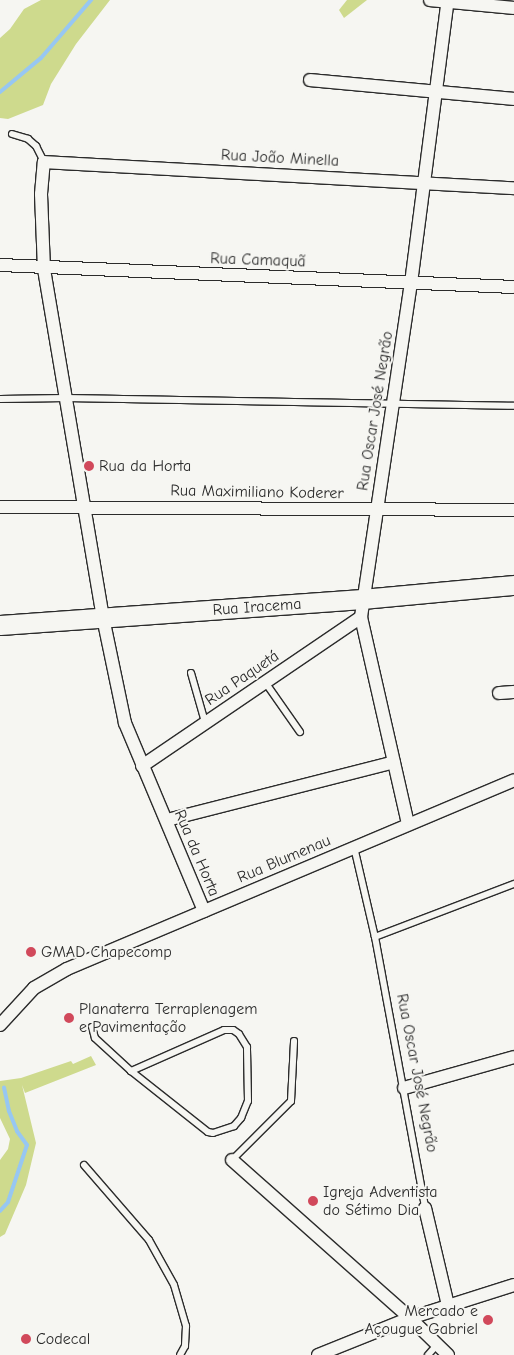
<!DOCTYPE html>
<meta charset="utf-8">
<style>
body{margin:0}
#map{position:relative;width:514px;height:1355px;overflow:hidden;background:#f6f6f2;font-family:"Comic Neue",sans-serif}
div>[style]{position:absolute}
.green>*{inset:0;background:#ceda8d}
.stream>*{height:4px;margin:-2px;padding:0 2px;transform-origin:2px;border-radius:2px;background:#97c7f2}
.roads{filter:drop-shadow(1px 0 #2b2b2b) drop-shadow(-1px 0 #2b2b2b) drop-shadow(0 1px #2b2b2b) drop-shadow(0 -1px #2b2b2b)}
.lane>*{height:6px;margin:-3px;padding:0 3px;transform-origin:3px;border-radius:3px;background:#f6f6f2}
.street>*{height:12px;margin:-6px;padding:0 6px;transform-origin:6px;border-radius:6px;background:#f6f6f2}
.secondary>*{height:19px;margin:-9.5px;padding:0 9.5px;transform-origin:9.5px;border-radius:9.5px;background:#f6f6f2}
.dots>*{width:14px;height:14px;translate:-50% -50%;box-sizing:border-box;border:2px solid #f6f6f2;border-radius:50%}
span{translate:-50% -50%;white-space:nowrap;text-align:center;line-height:1.15;-webkit-text-stroke:4px #f6f6f2;paint-order:stroke}
.street-label{font-size:16px;color:#2b2b2b}
.poi-label{font-size:16px;color:#2b2b2b}
.left{translate:0 -50%;text-align:left}
.right{translate:-100% -50%;text-align:right}
</style>
<div id="map">
<div class="green">
<div style="clip-path:polygon(41px 0,110px 0,76px 44px,51px 84px,43px 105px,8px 119px,0 118px,0 38px,10px 29px,24px 9px)"></div>
<div style="clip-path:polygon(347px 0,367px 0,344px 18px,339px 10px)"></div>
<div style="clip-path:polygon(91px 1056px,96px 1065px,25px 1093px,22px 1085px,36px 1143px,26px 1185px,5px 1234px,0 1237px,0 1160px,8px 1149px,10px 1139px,0 1118px,0 1081px,21px 1078px,71px 1061px,73px 1064px)"></div>
</div>
<div class="stream">
<div style="left:0;top:92px;width:53px;rotate:-39.7deg"></div>
<div style="left:41px;top:58px;width:77px;rotate:-49.2deg"></div>
<div style="left:0;top:1211px;width:12px;rotate:-48deg"></div>
<div style="left:8px;top:1202px;width:60px;rotate:-71.6deg"></div>
<div style="left:27px;top:1145px;width:17px;rotate:-126deg"></div>
<div style="left:17px;top:1131px;width:22px;rotate:-112deg"></div>
<div style="left:9px;top:1111px;width:24px;rotate:-102deg"></div>
</div>
<div class="roads">
<div class="lane">
<div style="left:12px;top:134px;width:17px;rotate:17deg"></div>
<div style="left:28px;top:139px;width:11px;rotate:41deg"></div>
<div style="left:36px;top:146px;width:18px;rotate:63deg"></div>
<div style="left:0;top:399px;width:66px;rotate:-0.9deg"></div>
<div style="left:66px;top:398px;width:448px;rotate:1deg"></div>
<div style="left:191px;top:673px;width:51px;rotate:74.1deg"></div>
<div style="left:265px;top:682px;width:61px;rotate:55deg"></div>
<div style="left:354px;top:847px;width:92px;rotate:76.9deg"></div>
<div style="left:375px;top:937px;width:276px;rotate:79.5deg"></div>
<div style="left:375px;top:937px;width:149px;rotate:-20.9deg"></div>
<div style="left:92px;top:1027px;width:11px;rotate:75deg"></div>
<div style="left:95px;top:1038px;width:49px;rotate:42.5deg"></div>
<div style="left:131px;top:1071px;width:98px;rotate:38.4deg"></div>
<div style="left:208px;top:1132px;width:5px;rotate:11deg"></div>
<div style="left:213px;top:1133px;width:22px;rotate:-18deg"></div>
<div style="left:234px;top:1126px;width:11px;rotate:-49deg"></div>
<div style="left:241px;top:1118px;width:18px;rotate:-68deg"></div>
<div style="left:248px;top:1101px;width:54px;rotate:-91.1deg"></div>
<div style="left:247px;top:1047px;width:15px;rotate:-122deg"></div>
<div style="left:239px;top:1034px;width:7px;rotate:-146deg"></div>
<div style="left:233px;top:1030px;width:9px;rotate:180deg"></div>
<div style="left:224px;top:1030px;width:102px;rotate:156.2deg"></div>
<div style="left:232px;top:1160px;width:83px;rotate:-45deg"></div>
<div style="left:291px;top:1101px;width:60px;rotate:-87.1deg"></div>
<div style="left:84px;top:1165px;width:99px;rotate:49.1deg"></div>
<div style="left:149px;top:1240px;width:51px;rotate:60.9deg"></div>
<div style="left:174px;top:1285px;width:43px;rotate:73.7deg"></div>
<div style="left:186px;top:1326px;width:20px;rotate:93deg"></div>
<div style="left:185px;top:1346px;width:10px;rotate:119deg"></div>
<div style="left:428px;top:1355px;width:13px;rotate:-48deg"></div>
</div>
<div class="street">
<div style="left:430px;top:0;width:84px;rotate:5.4deg"></div>
<div style="left:310px;top:80px;width:205px;rotate:5.3deg"></div>
<div style="left:0;top:265px;width:514px;rotate:2.45deg"></div>
<div style="left:0;top:507px;width:514px;rotate:0.33deg"></div>
<div style="left:499px;top:693px;width:15px;rotate:-4deg"></div>
<div style="left:142px;top:766px;width:265px;rotate:-34.2deg"></div>
<div style="left:167px;top:820px;width:234px;rotate:-14.3deg"></div>
<div style="left:408px;top:824px;width:212px;rotate:-102.8deg"></div>
<div style="left:361px;top:617px;width:338px;rotate:-81.5deg"></div>
<div style="left:411px;top:283px;width:285px;rotate:-82.6deg"></div>
<div style="left:204px;top:911px;width:204px;rotate:-112.8deg"></div>
<div style="left:125px;top:723px;width:107px;rotate:-101.8deg"></div>
<div style="left:103px;top:618px;width:354px;rotate:-99.6deg"></div>
<div style="left:44px;top:269px;width:75px;rotate:-92.3deg"></div>
<div style="left:41px;top:194px;width:32px;rotate:-85deg"></div>
<div style="left:44px;top:162px;width:471px;rotate:3.2deg"></div>
<div style="left:0;top:1025px;width:50px;rotate:-47.4deg"></div>
<div style="left:34px;top:988px;width:38px;rotate:-30deg"></div>
<div style="left:67px;top:969px;width:485px;rotate:-22.9deg"></div>
<div style="left:404px;top:1088px;width:114px;rotate:-15.7deg"></div>
<div style="left:232px;top:1160px;width:238px;rotate:41.6deg"></div>
<div style="left:410px;top:1318px;width:53px;rotate:44.2deg"></div>
<div style="left:425px;top:1208px;width:100px;rotate:76.7deg"></div>
<div style="left:318px;top:1355px;width:99px;rotate:-21.9deg"></div>
<div style="left:410px;top:1318px;width:109px;rotate:-17.6deg"></div>
</div>
<div class="secondary">
<div style="left:0;top:625px;width:363px;rotate:-4.1deg"></div>
<div style="left:362px;top:599px;width:153px;rotate:-5.3deg"></div>
</div>
</div>
<div class="dots">
<div style="left:89px;top:466px;background:#d1495b"></div>
<div style="left:31px;top:952px;background:#d1495b"></div>
<div style="left:69px;top:1018px;background:#d1495b"></div>
<div style="left:313px;top:1201px;background:#d1495b"></div>
<div style="left:488px;top:1320px;background:#d1495b"></div>
<div style="left:26px;top:1339px;background:#d1495b"></div>
</div>
<div class="street-label">
<span style="left:280px;top:158px;rotate:3deg">Rua João Minella</span>
<span style="left:258px;top:260px;rotate:2deg">Rua Camaquã</span>
<span style="left:375px;top:411px;rotate:-81deg">Rua Oscar José Negrão</span>
<span style="left:257px;top:492px;rotate:1deg">Rua Maximiliano Koderer</span>
<span style="left:257px;top:607px;rotate:-4deg">Rua Iracema</span>
<span style="left:242px;top:678px;rotate:-34deg">Rua Paquetá</span>
<span style="left:197px;top:853px;rotate:67deg">Rua da Horta</span>
<span style="left:284px;top:859px;rotate:-23deg">Rua Blumenau</span>
<span style="left:417px;top:1073px;rotate:79deg">Rua Oscar José Negrão</span>
</div>
<div class="poi-label">
<span class="left" style="left:99px;top:466px">Rua da Horta</span>
<span class="left" style="left:41px;top:952px">GMAD Chapecomp</span>
<span class="left" style="left:79px;top:1018px">Planaterra Terraplenagem<br>e Pavimentação</span>
<span class="left" style="left:323px;top:1201px">Igreja Adventista<br>do Sétimo Dia</span>
<span class="right" style="left:478px;top:1320px">Mercado e<br>Açougue Gabriel</span>
<span class="left" style="left:36px;top:1339px">Codecal</span>
</div>
</div>
